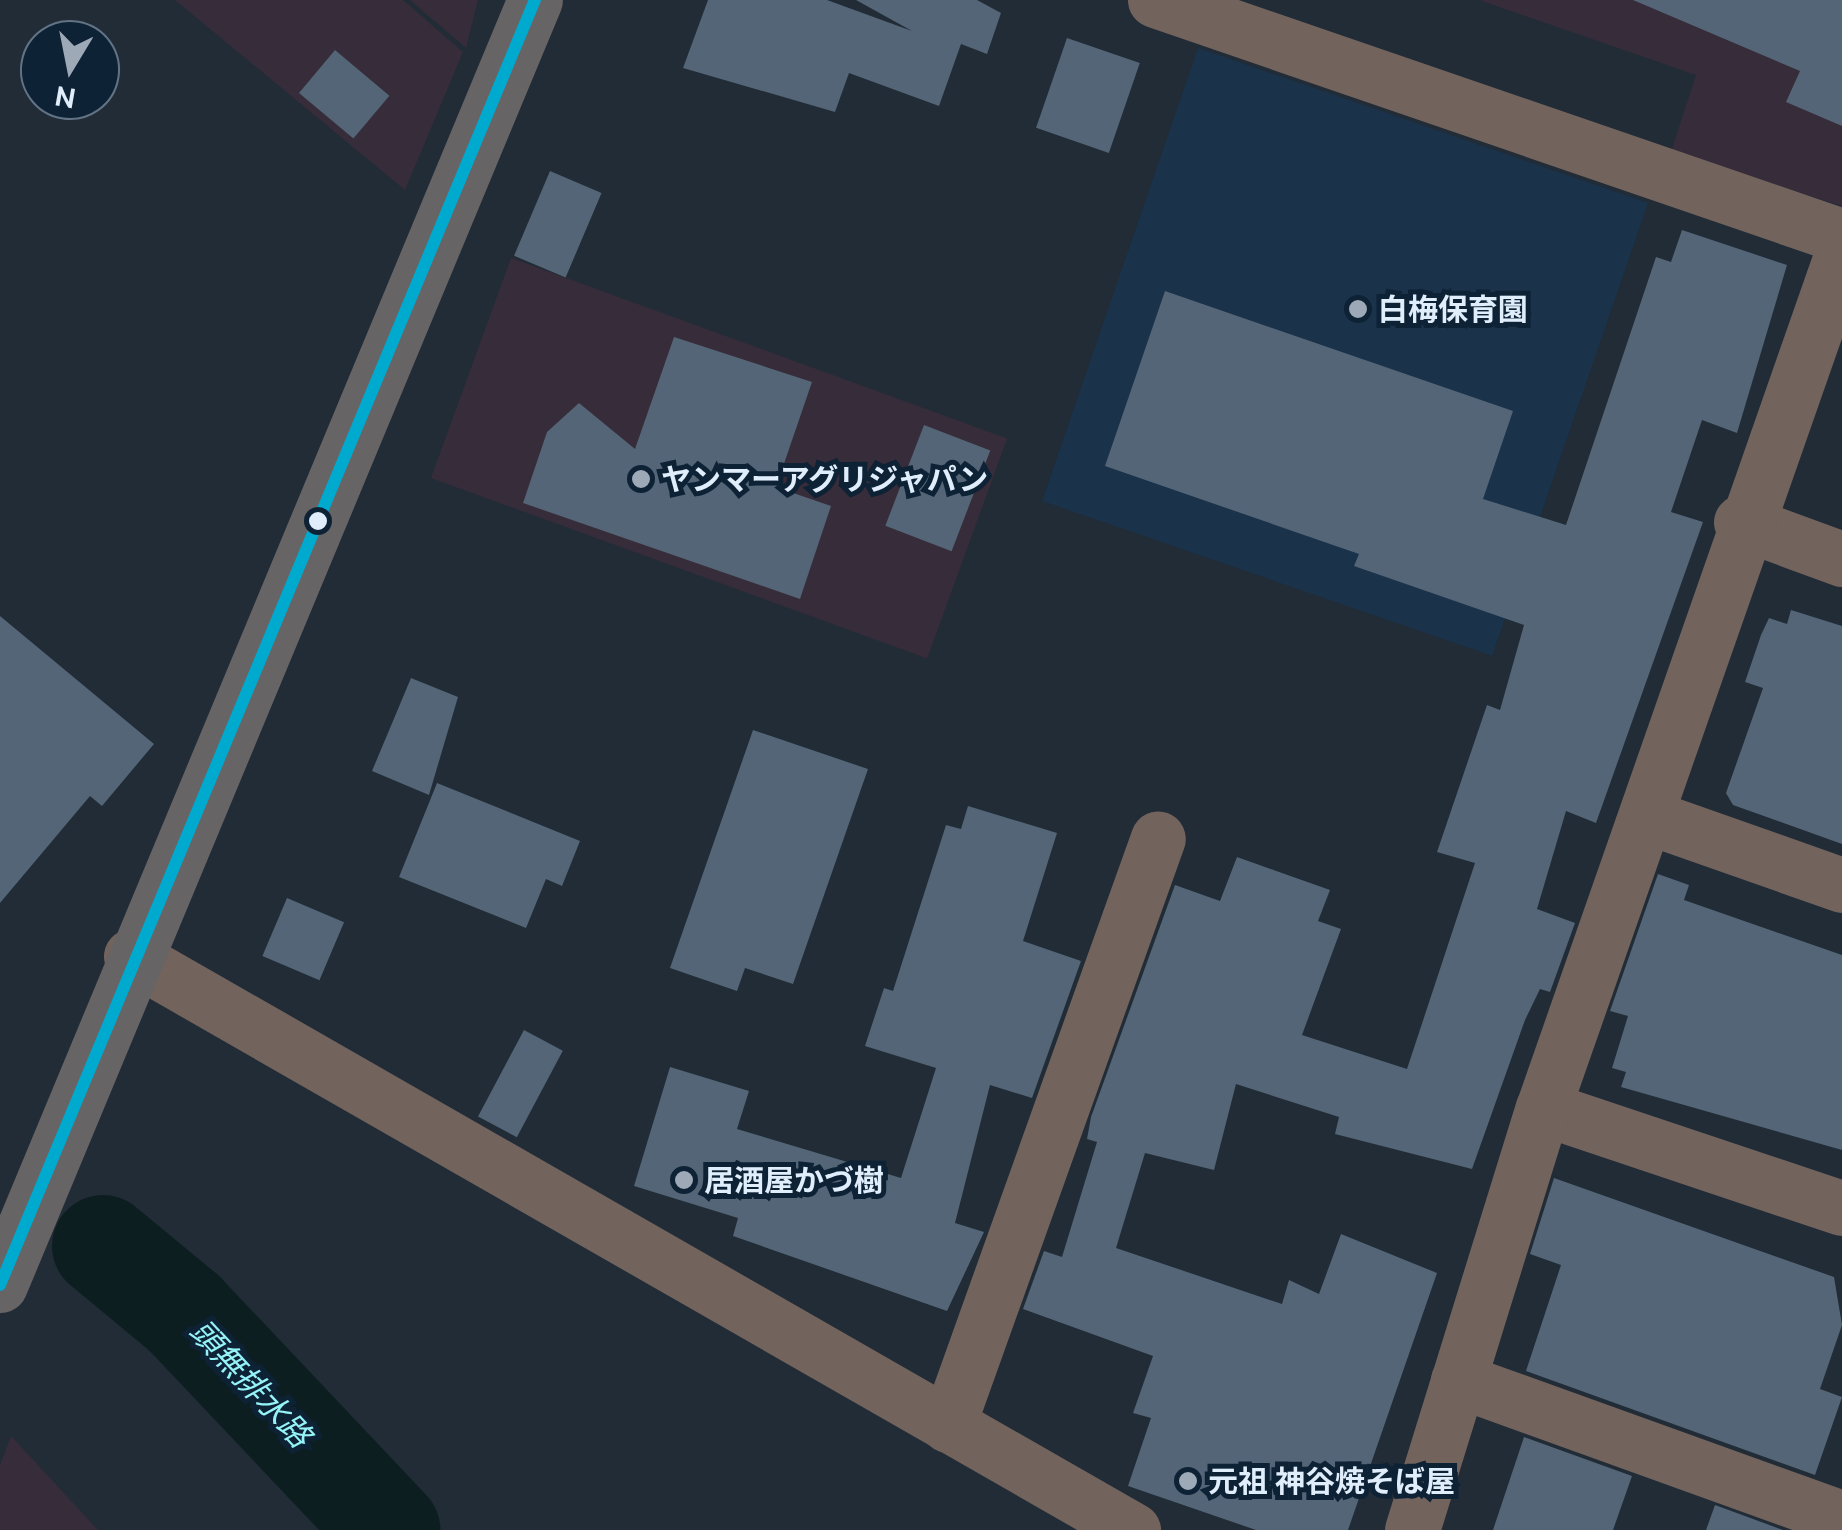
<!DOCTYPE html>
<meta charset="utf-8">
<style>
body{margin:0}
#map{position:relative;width:1842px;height:1530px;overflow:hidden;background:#212c37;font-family:Ubuntu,"Noto Sans JP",sans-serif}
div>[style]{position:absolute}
.built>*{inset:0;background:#1a324a;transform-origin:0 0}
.industrial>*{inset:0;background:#372c39;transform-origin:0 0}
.river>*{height:102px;margin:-51px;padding:0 51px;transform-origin:51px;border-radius:51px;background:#0d1e20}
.building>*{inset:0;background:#536576;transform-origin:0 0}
.street>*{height:55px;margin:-27.5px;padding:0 27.5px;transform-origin:27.5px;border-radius:27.5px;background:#72635d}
.highway>*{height:55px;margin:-27.5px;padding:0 27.5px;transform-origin:27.5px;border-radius:27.5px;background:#676466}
.bus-1>*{height:12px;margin:-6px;padding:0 6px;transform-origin:6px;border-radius:6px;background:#00a9ce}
.dots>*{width:28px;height:28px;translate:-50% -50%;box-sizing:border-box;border:5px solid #0e2236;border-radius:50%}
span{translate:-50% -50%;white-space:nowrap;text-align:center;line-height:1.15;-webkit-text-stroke:10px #0e2236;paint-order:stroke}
.poi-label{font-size:30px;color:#e0edfb;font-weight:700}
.left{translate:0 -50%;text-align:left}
.water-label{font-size:32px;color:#95f3f8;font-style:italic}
.north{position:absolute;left:20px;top:20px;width:100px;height:100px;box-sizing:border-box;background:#0e2236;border:2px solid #627385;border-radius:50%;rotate:190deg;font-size:28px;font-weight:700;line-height:40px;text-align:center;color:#e0edfb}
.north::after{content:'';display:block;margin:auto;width:35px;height:45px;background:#9da9b6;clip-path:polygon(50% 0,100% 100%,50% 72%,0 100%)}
</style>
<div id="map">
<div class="built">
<div style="left:1198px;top:48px;width:476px;height:479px;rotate:19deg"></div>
</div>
<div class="industrial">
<div style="clip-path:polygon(175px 0,403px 0,463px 52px,405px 190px)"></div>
<div style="clip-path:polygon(410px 0,478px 0,466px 48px)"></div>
<div style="clip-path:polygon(1479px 0,1842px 0,1842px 206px,1671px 152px,1696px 75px)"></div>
<div style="left:511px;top:258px;width:528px;height:234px;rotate:20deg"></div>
<div style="clip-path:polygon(11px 1436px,98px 1530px,0 1530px,0 1465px)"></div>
</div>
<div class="river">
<div style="left:103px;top:1246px;width:105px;rotate:39.6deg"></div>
<div style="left:184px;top:1313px;width:299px;rotate:46.6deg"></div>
</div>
<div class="building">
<div style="clip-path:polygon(708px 0,827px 0,912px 31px,856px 0,977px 0,1001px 13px,987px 54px,961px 44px,939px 106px,849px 73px,835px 112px,683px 68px)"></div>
<div style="clip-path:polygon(1633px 0,1842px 0,1842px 126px,1786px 102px,1800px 71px)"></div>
<div style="left:1067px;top:38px;width:77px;height:95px;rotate:19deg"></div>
<div style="left:335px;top:50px;width:71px;height:56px;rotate:40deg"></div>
<div style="left:550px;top:171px;width:56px;height:92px;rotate:23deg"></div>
<div style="clip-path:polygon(1682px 230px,1787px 265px,1737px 433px,1702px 420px,1671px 512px,1703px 522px,1596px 823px,1566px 811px,1537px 909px,1575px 923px,1550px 992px,1540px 989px,1525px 1020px,1472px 1169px,1335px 1134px,1339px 1117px,1236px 1084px,1214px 1170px,1145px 1153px,1116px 1248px,1282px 1304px,1289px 1280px,1319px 1294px,1341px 1234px,1437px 1273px,1348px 1530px,1256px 1530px,1128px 1486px,1151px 1418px,1133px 1413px,1153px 1356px,1023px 1309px,1044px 1251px,1062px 1257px,1097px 1142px,1087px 1139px,1091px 1117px,1175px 885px,1220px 901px,1237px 857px,1330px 890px,1318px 921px,1341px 929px,1302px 1035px,1407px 1069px,1475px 863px,1437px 852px,1487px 705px,1500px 710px,1524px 625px,1354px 566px,1359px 554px,1105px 466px,1165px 291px,1513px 411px,1483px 499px,1566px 525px,1656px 257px,1671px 262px)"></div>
<div style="clip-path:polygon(674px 337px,812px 382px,776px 487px,831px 506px,800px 599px,523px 503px,547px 432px,579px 403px,635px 449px)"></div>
<div style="left:924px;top:425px;width:71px;height:108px;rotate:21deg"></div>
<div style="clip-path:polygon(1791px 610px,1842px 626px,1842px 844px,1733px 805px,1726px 793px,1763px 688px,1745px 682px,1761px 635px,1769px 618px,1787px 624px)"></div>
<div style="clip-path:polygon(0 616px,154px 744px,102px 806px,90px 796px,0 903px)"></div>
<div style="clip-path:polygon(411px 678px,458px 697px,429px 795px,372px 771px)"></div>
<div style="clip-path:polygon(753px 730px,868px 769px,793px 984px,745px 968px,737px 991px,670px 968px)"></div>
<div style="clip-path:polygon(437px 783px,580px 841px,562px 886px,546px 879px,526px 928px,399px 877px)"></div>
<div style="clip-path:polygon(968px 806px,1057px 833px,1023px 941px,1081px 961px,1032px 1098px,990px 1085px,955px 1223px,984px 1232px,947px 1311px,733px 1236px,738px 1218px,634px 1186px,670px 1067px,749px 1091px,737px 1129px,901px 1178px,936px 1068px,865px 1046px,884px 988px,893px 991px,946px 825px,961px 829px)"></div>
<div style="clip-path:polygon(1658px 874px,1689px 885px,1684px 900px,1842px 955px,1842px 1150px,1621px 1087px,1626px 1072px,1612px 1068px,1628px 1016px,1610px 1011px)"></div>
<div style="left:287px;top:898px;width:62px;height:63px;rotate:23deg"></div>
<div style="left:524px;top:1030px;width:44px;height:98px;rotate:28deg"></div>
<div style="clip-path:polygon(1554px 1178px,1834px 1277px,1842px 1325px,1820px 1389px,1842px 1397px,1815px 1475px,1526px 1371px,1561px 1265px,1530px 1254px)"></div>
<div style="clip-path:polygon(1524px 1437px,1632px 1476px,1613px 1530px,1493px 1530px)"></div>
<div style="clip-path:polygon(1715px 1505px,1783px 1530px,1706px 1530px)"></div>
</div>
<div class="street">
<div style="left:1155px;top:0;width:726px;rotate:18.96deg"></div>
<div style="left:1741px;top:522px;width:108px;rotate:20.1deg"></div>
<div style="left:1649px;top:817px;width:205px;rotate:19.4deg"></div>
<div style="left:131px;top:956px;width:1155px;rotate:29.81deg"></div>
<div style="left:1543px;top:1108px;width:315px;rotate:18.5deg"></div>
<div style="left:1458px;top:1380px;width:408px;rotate:19.8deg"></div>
<div style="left:948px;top:1425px;width:623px;rotate:-70.32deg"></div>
<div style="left:1412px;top:1530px;width:442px;rotate:-72.8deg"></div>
<div style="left:1543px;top:1108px;width:906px;rotate:-70.72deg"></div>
</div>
<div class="highway">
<div style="left:0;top:1285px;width:1392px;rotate:-67.4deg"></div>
</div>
<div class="bus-1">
<div style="left:0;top:1285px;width:1392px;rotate:-67.4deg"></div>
</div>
<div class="dots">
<div style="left:1358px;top:309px;background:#9da9b6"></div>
<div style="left:641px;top:479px;background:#9da9b6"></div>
<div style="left:318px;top:521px;background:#e0edfb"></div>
<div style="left:684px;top:1180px;background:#9da9b6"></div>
<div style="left:1188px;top:1481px;background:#9da9b6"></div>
</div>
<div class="poi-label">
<span class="left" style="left:1378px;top:309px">白梅保育園</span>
<span class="left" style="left:661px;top:479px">ヤンマーアグリジャパン</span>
<span class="left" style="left:704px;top:1180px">居酒屋かづ樹</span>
<span class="left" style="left:1208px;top:1481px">元祖 神谷焼そば屋</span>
</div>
<div class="water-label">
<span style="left:251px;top:1383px;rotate:47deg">頭無排水路</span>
</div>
<div class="north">N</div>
</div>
